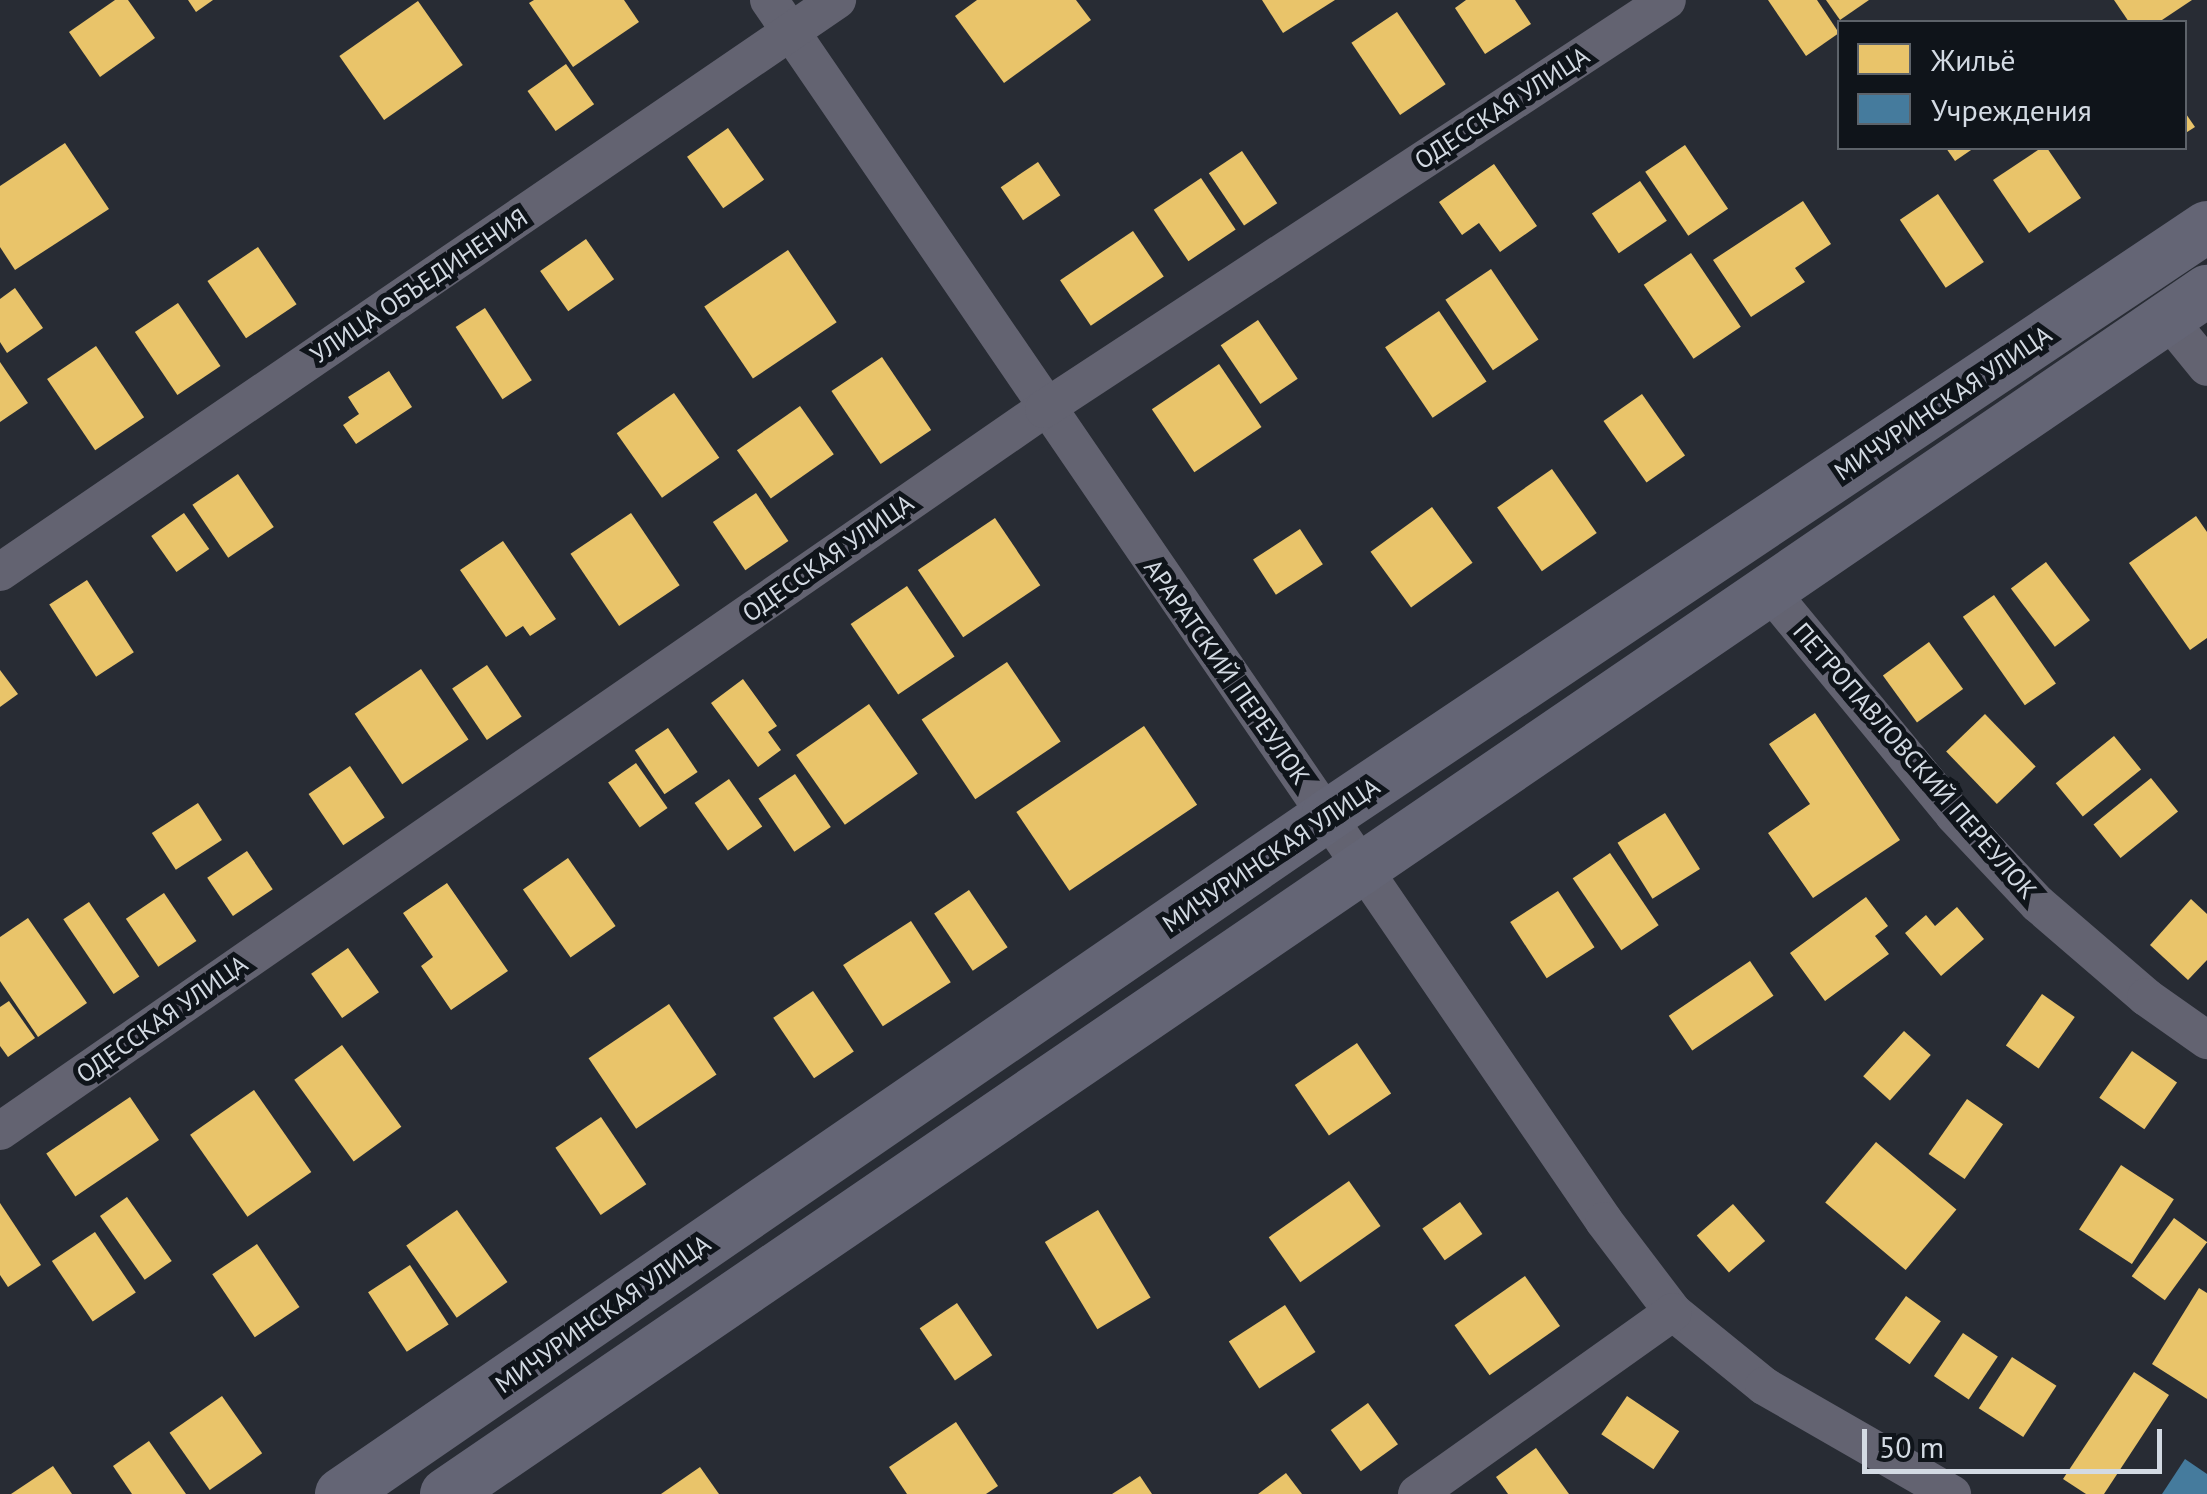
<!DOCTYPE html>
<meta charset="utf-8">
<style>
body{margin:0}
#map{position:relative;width:2207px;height:1494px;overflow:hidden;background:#282c34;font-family:"PT Sans",sans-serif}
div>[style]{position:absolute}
.homes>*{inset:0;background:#e9c46a;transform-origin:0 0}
.public>*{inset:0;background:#457b9d}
.minor>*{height:38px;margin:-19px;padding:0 19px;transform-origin:19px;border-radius:19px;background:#636371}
.secondary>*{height:52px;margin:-26px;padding:0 26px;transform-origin:26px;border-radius:26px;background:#646575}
span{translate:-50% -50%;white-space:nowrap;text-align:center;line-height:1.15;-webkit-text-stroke:10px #0f141a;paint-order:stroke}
.street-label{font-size:25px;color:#d3dae3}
.legend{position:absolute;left:1837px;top:20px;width:350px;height:130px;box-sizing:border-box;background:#0f141a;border:2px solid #5d636a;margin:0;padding:12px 18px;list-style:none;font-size:30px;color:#d3dae3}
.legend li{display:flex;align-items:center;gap:20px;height:50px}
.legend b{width:50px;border:2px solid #5d636a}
.scale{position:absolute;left:1862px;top:1429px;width:300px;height:45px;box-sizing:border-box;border:5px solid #d3dae3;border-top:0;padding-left:12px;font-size:30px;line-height:35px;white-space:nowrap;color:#d3dae3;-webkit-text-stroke:8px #0f141a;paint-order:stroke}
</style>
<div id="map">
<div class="homes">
<div style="clip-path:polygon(115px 0,128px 0,155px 38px,100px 77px,69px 32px)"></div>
<div style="clip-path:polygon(188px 0,213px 0,196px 12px)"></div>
<div style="clip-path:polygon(534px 0,624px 0,639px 22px,573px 67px,529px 3px)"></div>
<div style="clip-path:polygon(977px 0,1076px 0,1091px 20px,1004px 83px,955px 16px)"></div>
<div style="clip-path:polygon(1262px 0,1335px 0,1283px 33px)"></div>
<div style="clip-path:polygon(1466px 0,1515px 0,1531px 24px,1485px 54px,1455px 8px)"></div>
<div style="clip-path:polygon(1768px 0,1817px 0,1839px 33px,1806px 56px)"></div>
<div style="clip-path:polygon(1826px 0,1869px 0,1840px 20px)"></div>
<div style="clip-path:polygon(2114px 0,2192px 0,2159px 22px,2129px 22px)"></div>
<div style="left:418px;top:1px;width:78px;height:96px;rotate:55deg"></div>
<div style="left:1397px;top:12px;width:87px;height:55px;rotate:56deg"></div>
<div style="left:566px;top:64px;width:49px;height:47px;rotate:55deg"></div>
<div style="clip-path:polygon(2184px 111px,2195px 127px,2184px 134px)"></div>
<div style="left:728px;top:128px;width:63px;height:50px;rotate:55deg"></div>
<div style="clip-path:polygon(65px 143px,109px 209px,15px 270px,0 247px,0 186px)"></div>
<div style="left:1685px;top:145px;width:77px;height:48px;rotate:56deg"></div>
<div style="clip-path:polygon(1946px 148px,1974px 148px,1955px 161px)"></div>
<div style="clip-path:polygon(2041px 148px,2047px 148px,2081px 198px,2029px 233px,1993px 180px)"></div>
<div style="left:1242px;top:151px;width:63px;height:40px;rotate:56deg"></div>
<div style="left:1038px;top:162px;width:40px;height:45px;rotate:56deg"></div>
<div style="clip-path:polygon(1494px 164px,1537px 226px,1500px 252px,1479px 223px,1462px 235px,1439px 202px)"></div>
<div style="left:1201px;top:178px;width:62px;height:57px;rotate:56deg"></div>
<div style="left:1640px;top:181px;width:48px;height:58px;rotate:56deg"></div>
<div style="left:1938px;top:194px;width:82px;height:46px;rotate:56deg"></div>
<div style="clip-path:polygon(1803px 201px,1831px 244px,1795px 268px,1805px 282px,1751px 317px,1713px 260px)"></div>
<div style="left:1133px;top:231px;width:55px;height:88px;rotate:56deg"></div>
<div style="left:586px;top:239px;width:49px;height:56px;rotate:55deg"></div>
<div style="left:258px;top:247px;width:69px;height:61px;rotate:56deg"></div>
<div style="left:788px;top:250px;width:87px;height:101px;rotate:56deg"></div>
<div style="left:1691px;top:253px;width:89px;height:57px;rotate:56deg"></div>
<div style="left:1491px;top:269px;width:85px;height:55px;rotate:56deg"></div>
<div style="clip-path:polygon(15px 288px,43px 328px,7px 353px,0 342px,0 299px)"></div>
<div style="left:178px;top:303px;width:76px;height:52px;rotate:56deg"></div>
<div style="left:485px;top:308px;width:86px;height:35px;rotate:57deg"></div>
<div style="left:1439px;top:311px;width:85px;height:65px;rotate:56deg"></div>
<div style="left:1258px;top:320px;width:71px;height:45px;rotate:56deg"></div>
<div style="left:96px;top:346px;width:86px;height:59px;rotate:56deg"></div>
<div style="left:882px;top:357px;width:88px;height:61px;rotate:56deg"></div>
<div style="clip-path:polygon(0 362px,28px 403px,0 422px)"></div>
<div style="left:1219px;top:364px;width:76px;height:81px;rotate:56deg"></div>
<div style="clip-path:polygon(389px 371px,412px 407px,356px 444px,343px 425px,359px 414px,348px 397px)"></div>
<div style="left:674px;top:393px;width:79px;height:70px;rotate:55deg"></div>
<div style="left:1642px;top:394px;width:75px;height:47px;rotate:55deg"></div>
<div style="left:800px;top:406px;width:59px;height:77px;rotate:55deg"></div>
<div style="left:1552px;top:469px;width:78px;height:67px;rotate:55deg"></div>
<div style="left:238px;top:474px;width:64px;height:55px;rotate:56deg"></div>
<div style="left:756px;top:493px;width:58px;height:52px;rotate:56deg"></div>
<div style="left:1432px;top:507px;width:69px;height:76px;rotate:54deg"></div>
<div style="left:184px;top:513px;width:44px;height:40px;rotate:55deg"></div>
<div style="left:631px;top:513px;width:87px;height:73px;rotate:56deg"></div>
<div style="clip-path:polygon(2196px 516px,2207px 532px,2207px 638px,2190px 650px,2129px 563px)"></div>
<div style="left:995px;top:518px;width:81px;height:93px;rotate:56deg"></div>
<div style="left:1300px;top:529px;width:42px;height:56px;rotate:57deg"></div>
<div style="clip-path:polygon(503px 541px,556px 619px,530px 636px,523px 626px,506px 637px,460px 570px)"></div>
<div style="left:2046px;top:562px;width:73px;height:44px;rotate:53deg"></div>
<div style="left:87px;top:580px;width:86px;height:45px;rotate:57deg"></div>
<div style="left:907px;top:586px;width:85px;height:68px;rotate:56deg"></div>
<div style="left:1994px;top:595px;width:108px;height:38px;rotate:55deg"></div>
<div style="left:1929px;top:642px;width:58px;height:57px;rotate:54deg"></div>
<div style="left:1007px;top:662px;width:96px;height:103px;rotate:56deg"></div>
<div style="left:487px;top:665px;width:62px;height:42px;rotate:56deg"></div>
<div style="left:421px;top:669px;width:85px;height:80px;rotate:56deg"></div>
<div style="clip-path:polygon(0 670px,18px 694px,0 707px)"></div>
<div style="clip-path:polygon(743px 679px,777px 726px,768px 732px,781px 750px,758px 767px,711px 703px)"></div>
<div style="left:869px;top:704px;width:85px;height:89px;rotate:55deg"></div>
<div style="clip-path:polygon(1815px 713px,1900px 840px,1813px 898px,1768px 833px,1810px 804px,1769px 744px)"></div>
<div style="left:1985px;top:714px;width:73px;height:54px;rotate:46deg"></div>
<div style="left:1144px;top:726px;width:95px;height:154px;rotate:56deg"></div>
<div style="left:668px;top:728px;width:53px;height:40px;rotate:56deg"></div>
<div style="left:2114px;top:736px;width:43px;height:75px;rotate:51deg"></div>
<div style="left:636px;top:763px;width:55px;height:34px;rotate:55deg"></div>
<div style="left:350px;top:766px;width:62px;height:50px;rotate:56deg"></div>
<div style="left:795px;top:774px;width:64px;height:44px;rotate:56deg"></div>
<div style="left:2151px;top:778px;width:43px;height:74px;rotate:51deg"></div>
<div style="left:729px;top:779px;width:58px;height:42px;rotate:55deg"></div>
<div style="left:198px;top:803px;width:44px;height:55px;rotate:57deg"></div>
<div style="left:1665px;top:813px;width:66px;height:56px;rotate:58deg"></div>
<div style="left:247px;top:851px;width:46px;height:48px;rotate:56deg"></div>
<div style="left:1610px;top:853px;width:87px;height:45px;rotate:56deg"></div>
<div style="left:568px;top:858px;width:83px;height:55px;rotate:55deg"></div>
<div style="clip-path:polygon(447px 883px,508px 971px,451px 1010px,421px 966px,433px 957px,403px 913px)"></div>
<div style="left:969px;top:890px;width:69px;height:42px;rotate:56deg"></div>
<div style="left:1558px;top:891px;width:67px;height:57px;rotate:57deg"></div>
<div style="left:164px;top:893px;width:58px;height:46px;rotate:56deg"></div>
<div style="clip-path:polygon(1866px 897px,1888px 926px,1875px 936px,1889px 954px,1825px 1001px,1790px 953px)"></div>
<div style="clip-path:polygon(2191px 899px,2207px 914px,2207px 960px,2188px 980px,2150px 945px)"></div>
<div style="left:89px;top:902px;width:90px;height:31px;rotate:56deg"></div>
<div style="clip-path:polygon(1957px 907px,1984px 939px,1941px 976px,1905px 933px,1926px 915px,1935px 926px)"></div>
<div style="clip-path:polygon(28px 918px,87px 1003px,38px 1037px,0 981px,0 937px)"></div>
<div style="left:911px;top:921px;width:73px;height:81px;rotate:57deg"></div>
<div style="left:348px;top:948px;width:54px;height:45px;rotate:55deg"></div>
<div style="left:1750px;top:961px;width:42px;height:98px;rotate:56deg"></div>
<div style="left:813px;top:991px;width:73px;height:48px;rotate:56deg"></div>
<div style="left:2042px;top:994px;width:40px;height:63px;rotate:35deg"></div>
<div style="clip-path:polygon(9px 1001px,35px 1038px,8px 1057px,0 1046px,0 1007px)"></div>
<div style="left:669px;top:1004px;width:85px;height:97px;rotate:56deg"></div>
<div style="left:1904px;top:1031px;width:36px;height:61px;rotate:42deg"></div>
<div style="left:1357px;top:1043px;width:61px;height:75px;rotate:56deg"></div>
<div style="left:342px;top:1045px;width:101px;height:59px;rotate:54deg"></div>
<div style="left:2132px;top:1051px;width:55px;height:57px;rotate:35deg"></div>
<div style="left:254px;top:1090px;width:100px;height:78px;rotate:55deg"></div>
<div style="left:130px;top:1097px;width:52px;height:101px;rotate:56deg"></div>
<div style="left:1967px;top:1099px;width:44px;height:67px;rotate:35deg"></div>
<div style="left:601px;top:1117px;width:81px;height:55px;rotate:56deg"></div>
<div style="left:1876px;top:1142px;width:105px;height:79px;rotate:40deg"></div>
<div style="left:2121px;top:1165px;width:63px;height:77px;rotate:33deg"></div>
<div style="left:1349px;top:1181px;width:55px;height:98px;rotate:55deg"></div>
<div style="left:127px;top:1197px;width:78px;height:33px;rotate:55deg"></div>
<div style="left:1460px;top:1202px;width:39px;height:46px;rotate:55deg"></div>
<div style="clip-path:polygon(0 1203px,41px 1265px,8px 1287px,0 1275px)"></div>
<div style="left:1733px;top:1204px;width:49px;height:48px;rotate:49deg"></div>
<div style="left:457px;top:1210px;width:88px;height:62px;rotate:55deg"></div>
<div style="left:1098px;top:1210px;width:102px;height:62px;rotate:59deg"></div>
<div style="left:2174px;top:1218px;width:41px;height:72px;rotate:36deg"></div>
<div style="left:95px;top:1232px;width:73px;height:52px;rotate:56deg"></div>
<div style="left:257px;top:1244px;width:76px;height:54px;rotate:56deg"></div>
<div style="left:410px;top:1265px;width:71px;height:50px;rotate:57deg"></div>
<div style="left:1525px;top:1276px;width:61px;height:86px;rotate:55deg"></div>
<div style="clip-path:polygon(2199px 1288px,2207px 1293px,2207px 1399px,2152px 1364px)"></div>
<div style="left:1906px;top:1296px;width:43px;height:53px;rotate:36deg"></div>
<div style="left:957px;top:1303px;width:63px;height:45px;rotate:56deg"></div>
<div style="left:1285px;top:1305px;width:56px;height:67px;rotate:57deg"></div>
<div style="left:1963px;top:1333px;width:42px;height:52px;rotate:34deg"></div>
<div style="left:2012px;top:1357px;width:53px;height:61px;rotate:33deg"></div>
<div style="clip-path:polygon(2134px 1372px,2169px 1395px,2104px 1494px,2086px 1494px,2063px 1479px)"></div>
<div style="left:222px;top:1396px;width:70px;height:64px;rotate:55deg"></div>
<div style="left:1627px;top:1396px;width:63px;height:46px;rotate:34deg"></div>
<div style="left:1368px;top:1403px;width:51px;height:46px;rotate:54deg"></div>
<div style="clip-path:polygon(956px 1422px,998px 1486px,986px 1494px,907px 1494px,889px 1467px)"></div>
<div style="clip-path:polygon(149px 1441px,186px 1494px,132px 1494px,113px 1466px)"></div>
<div style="clip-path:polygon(1536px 1448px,1569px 1494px,1508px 1494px,1496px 1477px)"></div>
<div style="clip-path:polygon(53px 1466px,72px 1494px,11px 1494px)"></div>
<div style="clip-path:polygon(700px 1467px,719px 1494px,661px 1494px)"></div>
<div style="clip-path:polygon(1286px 1473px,1302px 1494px,1258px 1494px)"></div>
<div style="clip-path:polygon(1140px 1476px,1152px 1494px,1112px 1494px)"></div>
</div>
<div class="public">
<div style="clip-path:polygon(2185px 1459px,2207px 1474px,2207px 1494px,2162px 1494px)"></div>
</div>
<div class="minor">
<div style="left:769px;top:0;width:1479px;rotate:55.63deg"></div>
<div style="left:1604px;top:1221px;width:114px;rotate:52.8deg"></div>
<div style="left:1673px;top:1312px;width:117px;rotate:39.1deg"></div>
<div style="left:1764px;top:1386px;width:217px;rotate:29.9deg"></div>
<div style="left:2167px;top:318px;width:63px;rotate:50.8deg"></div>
<div style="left:0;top:572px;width:1014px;rotate:-34.35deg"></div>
<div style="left:1768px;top:589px;width:293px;rotate:50.5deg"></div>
<div style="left:1954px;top:815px;width:122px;rotate:46.7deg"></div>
<div style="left:2038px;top:904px;width:143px;rotate:40.7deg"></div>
<div style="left:2146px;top:997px;width:75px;rotate:35.2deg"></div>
<div style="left:0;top:1131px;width:1269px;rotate:-34.67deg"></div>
<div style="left:1044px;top:409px;width:745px;rotate:-33.28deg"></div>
<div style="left:1417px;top:1494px;width:314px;rotate:-35.4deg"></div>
</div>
<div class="secondary">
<div style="left:341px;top:1494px;width:1197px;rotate:-34.51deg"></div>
<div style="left:1327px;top:816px;width:1059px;rotate:-33.8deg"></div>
<div style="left:446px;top:1494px;width:2133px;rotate:-34.34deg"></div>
</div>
<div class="street-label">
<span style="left:1502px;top:108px;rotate:-33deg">ОДЕССКАЯ УЛИЦА</span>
<span style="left:419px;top:286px;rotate:-34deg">УЛИЦА ОБЪЕДИНЕНИЯ</span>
<span style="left:1943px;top:403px;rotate:-34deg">МИЧУРИНСКАЯ УЛИЦА</span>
<span style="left:828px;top:558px;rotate:-35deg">ОДЕССКАЯ УЛИЦА</span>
<span style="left:1227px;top:672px;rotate:55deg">АРАРАТСКИЙ ПЕРЕУЛОК</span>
<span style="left:1915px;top:761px;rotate:49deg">ПЕТРОПАВЛОВСКИЙ ПЕРЕУЛОК</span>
<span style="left:1271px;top:855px;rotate:-34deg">МИЧУРИНСКАЯ УЛИЦА</span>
<span style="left:162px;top:1019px;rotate:-35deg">ОДЕССКАЯ УЛИЦА</span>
<span style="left:603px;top:1314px;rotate:-35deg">МИЧУРИНСКАЯ УЛИЦА</span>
</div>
<ul class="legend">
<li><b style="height:28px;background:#e9c46a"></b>Жильё</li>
<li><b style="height:28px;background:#457b9d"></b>Учреждения</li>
</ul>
<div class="scale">50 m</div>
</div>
